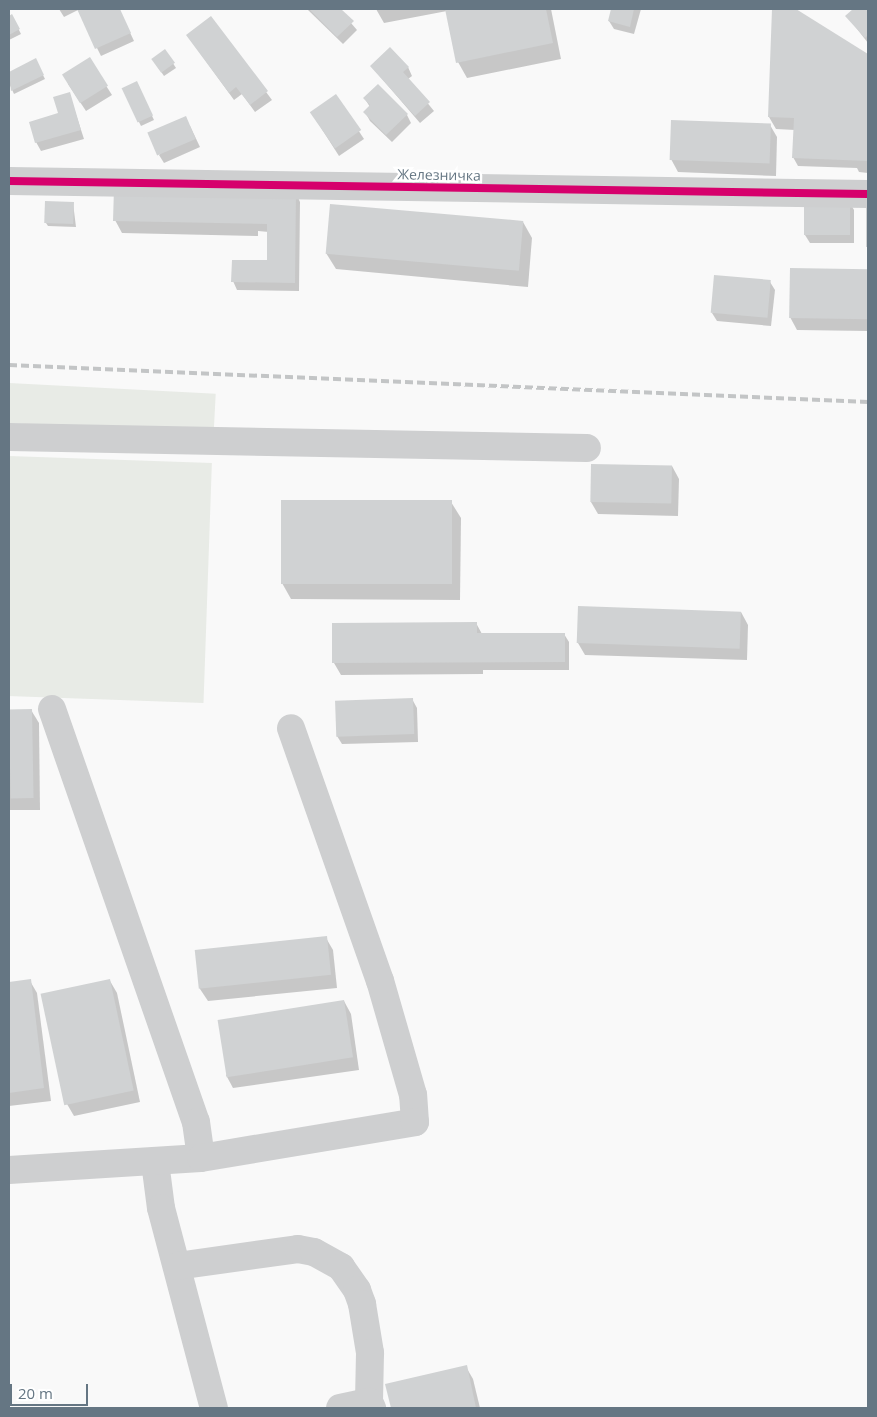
<!DOCTYPE html>
<meta charset="utf-8">
<style>
body{margin:0}
#map{position:relative;width:877px;height:1417px;overflow:hidden;background:#f9f9f9;font-family:"Open Sans",sans-serif}
div>[style]{position:absolute}
.green>*{inset:0;background:#e8ebe6;transform-origin:0 0}
.shadow>*{inset:0;background:#0003}
.building>*{inset:0;background:#d0d2d3;transform-origin:0 0}
.minor>*{height:28px;margin:-14px;padding:0 14px;transform-origin:14px;border-radius:14px;background:#cecfd0}
.rail>*{height:4px;margin-top:-2px;transform-origin:0;background:repeating-linear-gradient(90deg,#c3c5c6 0 8px,transparent 0 12px)}
.cycleway>*{height:8px;margin:-4px;padding:0 4px;transform-origin:4px;border-radius:4px;background:#d6006c}
span{translate:-50% -50%;white-space:nowrap;text-align:center;line-height:1.15;-webkit-text-stroke:5px #fff;paint-order:stroke}
.street-label{font-size:14px;color:#657683}
.frame{position:absolute;inset:0;border:10px solid #657683;pointer-events:none}
.scale{position:absolute;left:10px;top:1384px;width:78px;height:22px;box-sizing:border-box;border:2px solid #657683;border-top:0;padding-left:6px;font-size:15px;line-height:18px;white-space:nowrap;color:#657683;-webkit-text-stroke:4px #fff;paint-order:stroke}
</style>
<div id="map">
<div class="green">
<div style="left:9px;top:383px;width:207px;height:40px;rotate:3deg"></div>
<div style="left:9px;top:456px;width:203px;height:240px;rotate:2deg"></div>
</div>
<div class="shadow">
<div style="clip-path:polygon(59px 9px,119px 9px,134px 41px,101px 56px,78px 10px,64px 17px)"></div>
<div style="clip-path:polygon(307px 9px,339px 9px,357px 30px,343px 44px)"></div>
<div style="clip-path:polygon(376px 9px,551px 9px,561px 59px,467px 78px,458px 62px,447px 11px,384px 23px)"></div>
<div style="clip-path:polygon(612px 9px,641px 9px,634px 34px,614px 29px,609px 21px)"></div>
<div style="clip-path:polygon(774px 9px,793px 9px,868px 55px,868px 173px,859px 172px,857px 168px,798px 166px,793px 157px,795px 130px,776px 129px,769px 117px)"></div>
<div style="clip-path:polygon(855px 9px,868px 9px,868px 43px,847px 16px)"></div>
<div style="clip-path:polygon(12px 16px,21px 34px,9px 40px,9px 17px)"></div>
<div style="clip-path:polygon(211px 18px,272px 100px,255px 112px,242px 94px,234px 100px,187px 35px)"></div>
<div style="clip-path:polygon(165px 51px,176px 68px,164px 76px,155px 63px)"></div>
<div style="clip-path:polygon(89px 59px,112px 95px,86px 111px,68px 84px)"></div>
<div style="clip-path:polygon(35px 60px,45px 79px,14px 94px,9px 83px,9px 73px)"></div>
<div style="clip-path:polygon(371px 66px,408px 67px,412px 76px,408px 79px,434px 111px,420px 123px)"></div>
<div style="clip-path:polygon(138px 86px,154px 120px,141px 126px,139px 122px)"></div>
<div style="clip-path:polygon(69px 93px,84px 139px,41px 151px,36px 142px,59px 114px)"></div>
<div style="clip-path:polygon(336px 96px,364px 139px,339px 156px,316px 120px)"></div>
<div style="clip-path:polygon(365px 99px,407px 115px,411px 123px,392px 142px,370px 121px,365px 112px,370px 107px)"></div>
<div style="clip-path:polygon(770px 125px,777px 137px,776px 176px,678px 172px,671px 159px)"></div>
<div style="clip-path:polygon(190px 126px,200px 147px,164px 163px,159px 155px)"></div>
<div style="clip-path:polygon(296px 193px,300px 202px,299px 291px,237px 290px,233px 281px,268px 262px,269px 232px,258px 231px,258px 236px,122px 233px,115px 220px)"></div>
<div style="clip-path:polygon(849px 201px,854px 210px,854px 243px,810px 243px,805px 235px)"></div>
<div style="clip-path:polygon(73px 203px,76px 227px,48px 226px,46px 223px)"></div>
<div style="clip-path:polygon(523px 222px,532px 238px,528px 287px,336px 269px,326px 253px)"></div>
<div style="clip-path:polygon(791px 269px,868px 271px,868px 331px,797px 330px,790px 317px)"></div>
<div style="clip-path:polygon(770px 282px,775px 290px,771px 326px,717px 321px,712px 313px)"></div>
<div style="clip-path:polygon(672px 466px,679px 479px,678px 516px,598px 514px,591px 502px)"></div>
<div style="clip-path:polygon(451px 502px,461px 518px,460px 600px,291px 599px,282px 583px)"></div>
<div style="clip-path:polygon(741px 612px,748px 625px,747px 660px,585px 655px,578px 643px)"></div>
<div style="clip-path:polygon(476px 623px,482px 634px,564px 634px,569px 642px,569px 670px,483px 670px,483px 674px,341px 675px,334px 663px)"></div>
<div style="clip-path:polygon(412px 699px,417px 708px,418px 742px,342px 744px,337px 736px)"></div>
<div style="clip-path:polygon(31px 710px,39px 723px,40px 810px,9px 810px,9px 711px)"></div>
<div style="clip-path:polygon(326px 938px,333px 950px,337px 988px,208px 1001px,200px 989px,196px 952px)"></div>
<div style="clip-path:polygon(30px 981px,37px 993px,51px 1101px,9px 1106px,9px 983px)"></div>
<div style="clip-path:polygon(110px 981px,117px 993px,140px 1102px,74px 1116px,67px 1104px,43px 995px)"></div>
<div style="clip-path:polygon(344px 1001px,351px 1014px,359px 1070px,233px 1088px,226px 1075px)"></div>
<div style="clip-path:polygon(466px 1367px,473px 1379px,480px 1408px,392px 1408px,387px 1385px)"></div>
</div>
<div class="building">
<div style="clip-path:polygon(77px 9px,120px 9px,131px 33px,95px 49px)"></div>
<div style="clip-path:polygon(309px 9px,341px 9px,354px 21px,337px 37px)"></div>
<div style="clip-path:polygon(445px 9px,546px 9px,553px 43px,456px 63px)"></div>
<div style="clip-path:polygon(611px 9px,634px 9px,630px 27px,608px 21px)"></div>
<div style="clip-path:polygon(772px 9px,796px 9px,868px 54px,868px 161px,792px 158px,794px 118px,768px 117px)"></div>
<div style="clip-path:polygon(853px 9px,868px 9px,868px 35px,865px 38px,845px 16px)"></div>
<div style="clip-path:polygon(12px 14px,20px 29px,9px 35px,9px 16px)"></div>
<div style="clip-path:polygon(211px 16px,268px 91px,250px 105px,236px 87px,229px 93px,186px 35px)"></div>
<div style="clip-path:polygon(390px 47px,409px 67px,403px 72px,430px 102px,415px 116px,370px 66px)"></div>
<div style="left:165px;top:49px;width:17px;height:17px;rotate:54deg"></div>
<div style="left:90px;top:57px;width:34px;height:33px;rotate:58deg"></div>
<div style="clip-path:polygon(36px 58px,44px 75px,11px 91px,9px 72px)"></div>
<div style="left:137px;top:81px;width:38px;height:17px;rotate:65deg"></div>
<div style="clip-path:polygon(378px 84px,408px 114px,386px 135px,363px 112px,370px 105px,363px 98px)"></div>
<div style="clip-path:polygon(70px 92px,81px 130px,35px 143px,29px 122px,58px 113px,53px 97px)"></div>
<div style="left:336px;top:94px;width:44px;height:32px;rotate:55deg"></div>
<div style="left:186px;top:116px;width:25px;height:42px;rotate:67deg"></div>
<div style="left:671px;top:120px;width:100px;height:40px;rotate:2deg"></div>
<div style="clip-path:polygon(114px 188px,296px 192px,295px 283px,231px 282px,232px 260px,267px 260px,267px 224px,113px 221px)"></div>
<div style="left:804px;top:200px;width:46px;height:35px"></div>
<div style="left:45px;top:201px;width:29px;height:22px;rotate:2deg"></div>
<div style="left:330px;top:204px;width:194px;height:50px;rotate:5deg"></div>
<div style="left:866px;top:204px;width:2px;height:43px"></div>
<div style="left:790px;top:268px;width:78px;height:50px;rotate:1deg"></div>
<div style="left:714px;top:275px;width:57px;height:38px;rotate:5deg"></div>
<div style="left:591px;top:464px;width:81px;height:38px;rotate:1deg"></div>
<div style="left:281px;top:500px;width:171px;height:84px"></div>
<div style="left:578px;top:606px;width:163px;height:37px;rotate:2deg"></div>
<div style="clip-path:polygon(477px 622px,477px 633px,565px 633px,565px 662px,332px 663px,332px 623px)"></div>
<div style="left:413px;top:698px;width:36px;height:78px;rotate:88deg"></div>
<div style="left:32px;top:709px;width:89px;height:23px;rotate:89deg"></div>
<div style="left:327px;top:936px;width:39px;height:133px;rotate:84deg"></div>
<div style="clip-path:polygon(31px 979px,44px 1088px,9px 1093px,9px 982px)"></div>
<div style="left:110px;top:979px;width:114px;height:71px;rotate:78deg"></div>
<div style="left:344px;top:1000px;width:58px;height:128px;rotate:81deg"></div>
<div style="clip-path:polygon(467px 1365px,476px 1408px,391px 1408px,385px 1384px)"></div>
</div>
<div class="minor">
<div style="left:9px;top:181px;width:859px;rotate:0.87deg"></div>
<div style="left:9px;top:437px;width:578px;rotate:1.09deg"></div>
<div style="left:52px;top:709px;width:437px;rotate:70.8deg"></div>
<div style="left:196px;top:1122px;width:36px;rotate:82deg"></div>
<div style="left:155px;top:1162px;width:46px;rotate:82.6deg"></div>
<div style="left:161px;top:1208px;width:207px;rotate:75.2deg"></div>
<div style="left:9px;top:1170px;width:192px;rotate:-3.6deg"></div>
<div style="left:201px;top:1158px;width:217px;rotate:-9.5deg"></div>
<div style="left:415px;top:1122px;width:27px;rotate:-94deg"></div>
<div style="left:413px;top:1095px;width:119px;rotate:-106.1deg"></div>
<div style="left:380px;top:981px;width:268px;rotate:-109.4deg"></div>
<div style="left:177px;top:1266px;width:122px;rotate:-8deg"></div>
<div style="left:298px;top:1249px;width:16px;rotate:11deg"></div>
<div style="left:314px;top:1252px;width:31px;rotate:29deg"></div>
<div style="left:341px;top:1267px;width:28px;rotate:55deg"></div>
<div style="left:357px;top:1290px;width:15px;rotate:70deg"></div>
<div style="left:362px;top:1304px;width:50px;rotate:80.7deg"></div>
<div style="left:370px;top:1353px;width:49px;rotate:91.2deg"></div>
<div style="left:369px;top:1402px;width:7px;rotate:63deg"></div>
<div style="left:340px;top:1408px;width:30px;rotate:-12deg"></div>
</div>
<div class="rail">
<div style="left:9px;top:365px;width:860px;rotate:2.47deg"></div>
</div>
<div class="cycleway">
<div style="left:9px;top:181px;width:859px;rotate:0.87deg"></div>
</div>
<div class="street-label">
<span style="left:439px;top:175px;rotate:1deg">Железничка</span>
</div>
<div class="frame"></div>
<div class="scale">20 m</div>
</div>
